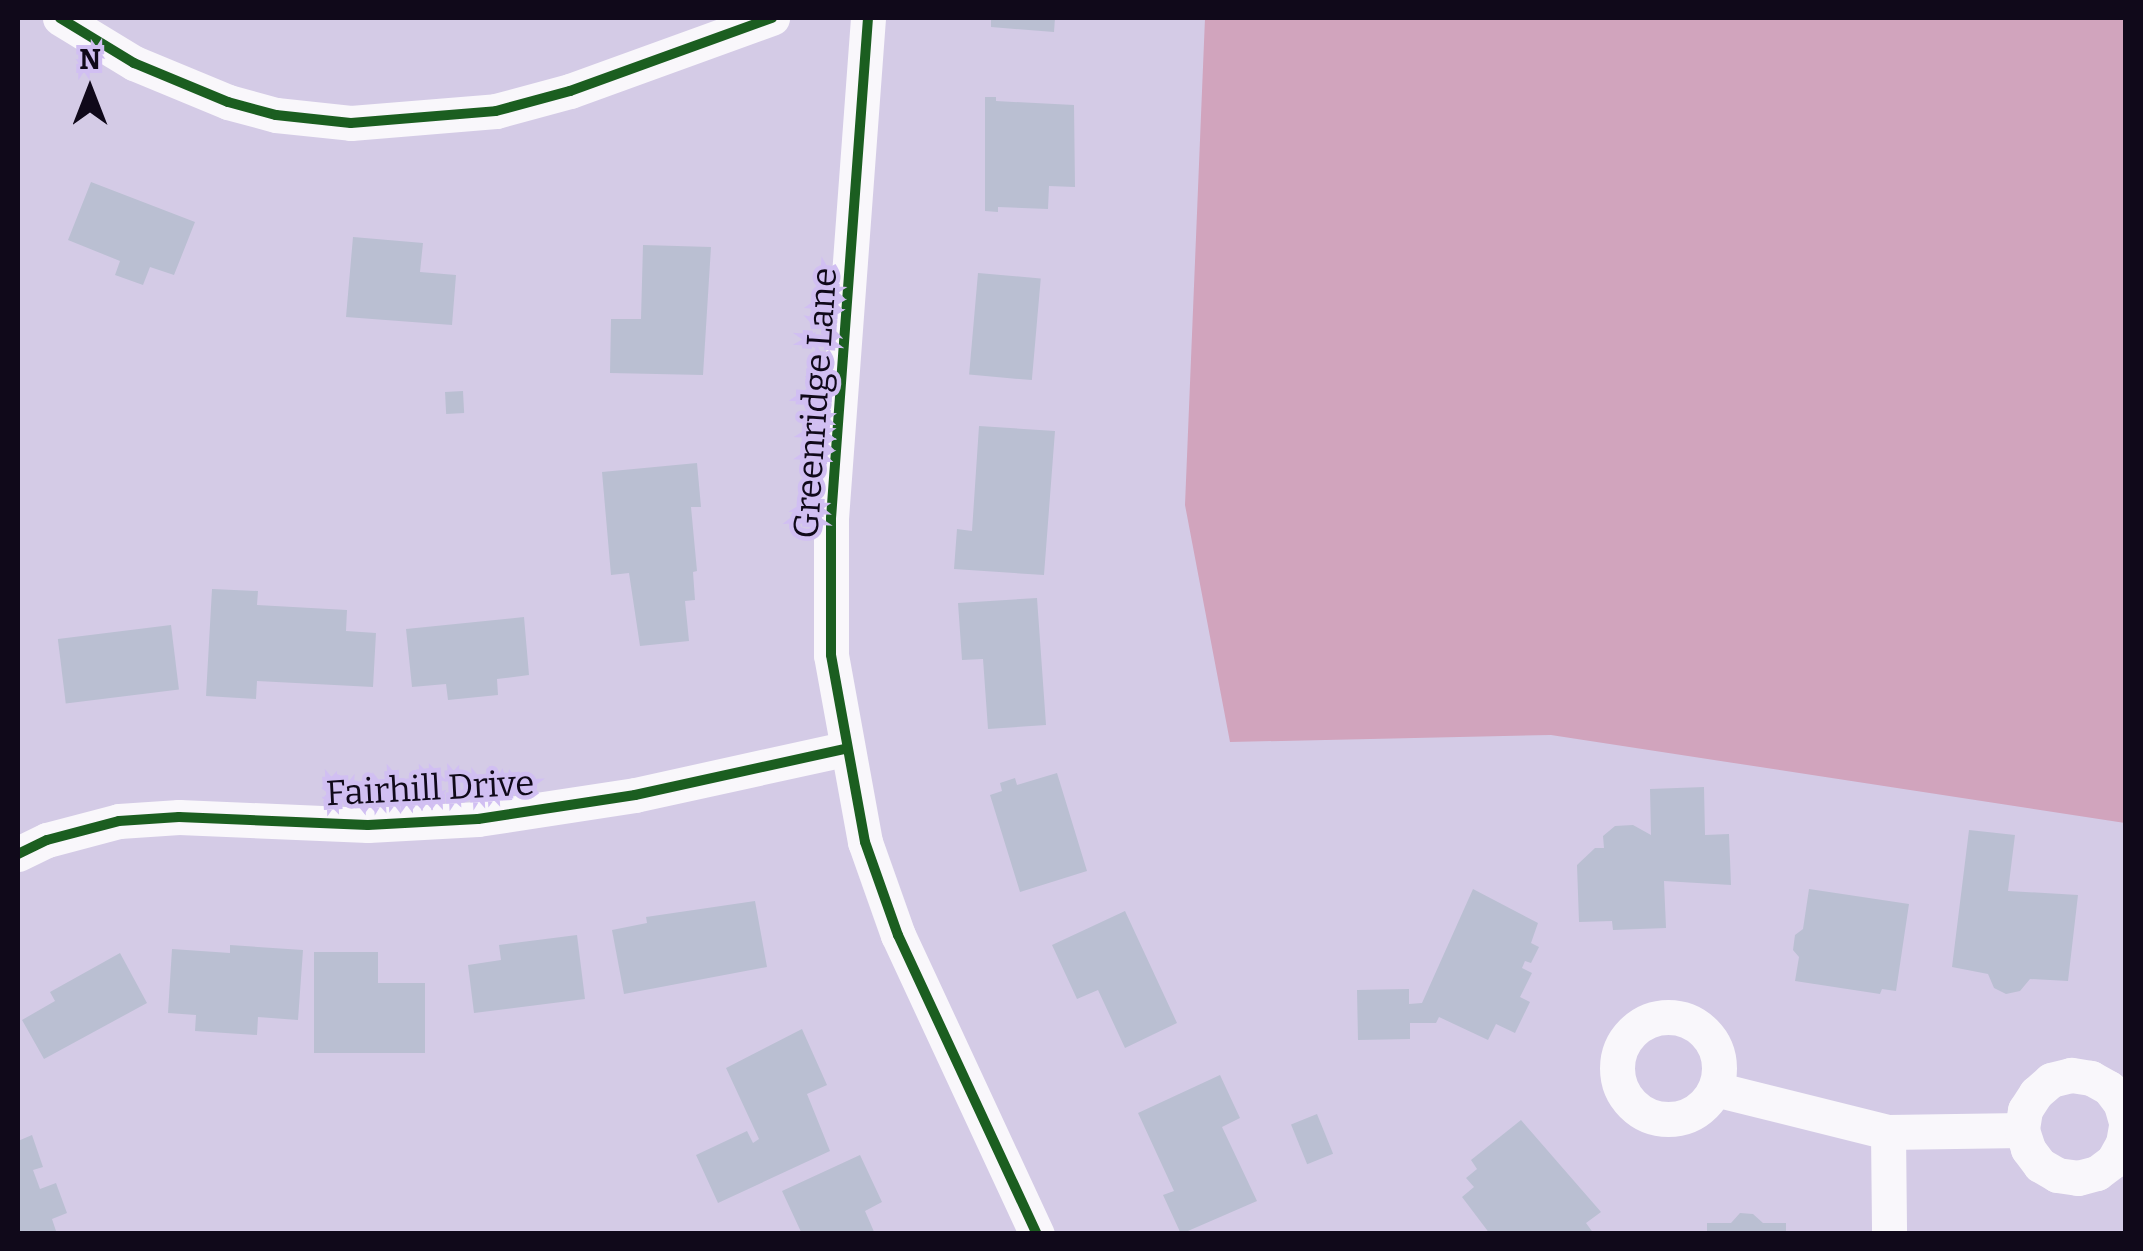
<!DOCTYPE html>
<style>
body{margin:0}
#map{position:relative;width:2143px;height:1251px;overflow:hidden;background:#d4cbe6;font-family:Bitter,serif}
div>[style]{position:absolute}
.green>*{inset:0;background:#d1a4bd}
.building>*{inset:0;background:#babfd2;transform-origin:0 0}
.street>*{height:35px;margin:-17.5px;padding:0 17.5px;transform-origin:17.5px;border-radius:17.5px;background:#f9f7fb}
.street>.ring{margin:-17.5px;padding:0;box-sizing:content-box;background:none;border:35px solid #f9f7fb;border-radius:50%}
.cycleway>*{height:10px;margin:-5px;padding:0 5px;transform-origin:5px;border-radius:5px;background:#1b5e20}
span{translate:-50% -50%;white-space:nowrap;text-align:center;line-height:1.15;-webkit-text-stroke:9px #d1bff2;paint-order:stroke}
.street-label{font-size:35px;color:#10091a}
.frame{position:absolute;inset:0;border:20px solid #10091a;pointer-events:none}
.north{position:absolute;left:40px;top:40px;width:100px;height:100px;-webkit-text-stroke:8px #d1bff2;paint-order:stroke;rotate:0deg;font-size:28px;font-weight:700;line-height:40px;text-align:center;color:#10091a}
.north::after{content:'';display:block;margin:auto;width:35px;height:45px;background:#10091a;clip-path:polygon(50% 0,100% 100%,50% 72%,0 100%)}
</style>
<div id="map">
<div class="green">
<div style="clip-path:polygon(1205px 18px,2125px 18px,2125px 823px,1551px 735px,1230px 742px,1185px 505px)"></div>
</div>
<div class="building">
<div style="clip-path:polygon(991px 18px,1055px 18px,1054px 32px,991px 27px)"></div>
<div style="clip-path:polygon(985px 97px,996px 97px,996px 101px,1074px 105px,1075px 187px,1049px 186px,1048px 209px,998px 207px,998px 212px,985px 211px)"></div>
<div style="clip-path:polygon(91px 182px,195px 222px,174px 275px,150px 267px,143px 285px,115px 275px,120px 261px,68px 240px)"></div>
<div style="clip-path:polygon(353px 237px,423px 243px,420px 272px,456px 275px,452px 325px,346px 317px)"></div>
<div style="clip-path:polygon(643px 245px,711px 247px,703px 375px,610px 373px,611px 319px,641px 319px)"></div>
<div style="left:978px;top:273px;width:63px;height:102px;rotate:5deg"></div>
<div style="left:463px;top:391px;width:22px;height:18px;rotate:87deg"></div>
<div style="clip-path:polygon(979px 426px,1055px 431px,1044px 575px,954px 569px,957px 529px,972px 531px)"></div>
<div style="clip-path:polygon(697px 463px,701px 507px,691px 507px,697px 571px,693px 572px,695px 600px,685px 601px,689px 641px,640px 646px,629px 573px,611px 575px,602px 472px)"></div>
<div style="clip-path:polygon(212px 589px,258px 591px,257px 605px,347px 610px,346px 631px,376px 633px,373px 687px,257px 681px,256px 699px,206px 696px)"></div>
<div style="clip-path:polygon(1037px 598px,1046px 725px,988px 729px,983px 659px,962px 660px,958px 603px)"></div>
<div style="clip-path:polygon(524px 617px,529px 675px,497px 679px,498px 695px,448px 700px,446px 684px,412px 687px,406px 629px)"></div>
<div style="left:171px;top:625px;width:65px;height:114px;rotate:83deg"></div>
<div style="clip-path:polygon(1057px 773px,1087px 871px,1020px 892px,990px 795px,1002px 791px,1000px 783px,1015px 778px,1017px 785px)"></div>
<div style="clip-path:polygon(1704px 787px,1705px 835px,1729px 834px,1731px 885px,1664px 881px,1666px 928px,1613px 930px,1612px 921px,1579px 922px,1577px 865px,1595px 848px,1604px 848px,1603px 836px,1615px 826px,1633px 825px,1651px 835px,1650px 789px)"></div>
<div style="clip-path:polygon(1969px 830px,2015px 835px,2008px 891px,2078px 895px,2068px 981px,2030px 979px,2020px 991px,2006px 994px,1994px 988px,1988px 974px,1952px 967px)"></div>
<div style="clip-path:polygon(1473px 889px,1538px 923px,1531px 943px,1539px 947px,1531px 963px,1525px 961px,1522px 968px,1532px 973px,1520px 997px,1530px 1002px,1515px 1033px,1496px 1024px,1488px 1040px,1439px 1017px,1436px 1023px,1410px 1023px,1410px 1039px,1358px 1040px,1357px 990px,1409px 989px,1409px 1004px,1422px 1003px)"></div>
<div style="clip-path:polygon(1809px 889px,1909px 904px,1896px 991px,1882px 989px,1880px 994px,1795px 981px,1799px 957px,1793px 950px,1795px 935px,1803px 929px)"></div>
<div style="clip-path:polygon(755px 901px,767px 967px,624px 994px,612px 930px,647px 923px,646px 917px)"></div>
<div style="clip-path:polygon(1125px 911px,1177px 1023px,1125px 1048px,1098px 990px,1077px 999px,1052px 945px)"></div>
<div style="clip-path:polygon(577px 935px,585px 999px,474px 1013px,468px 965px,501px 960px,499px 945px)"></div>
<div style="clip-path:polygon(230px 945px,303px 950px,298px 1020px,258px 1017px,257px 1035px,195px 1031px,196px 1015px,168px 1013px,172px 949px,230px 953px)"></div>
<div style="clip-path:polygon(314px 952px,378px 952px,378px 983px,425px 983px,425px 1053px,314px 1053px)"></div>
<div style="clip-path:polygon(120px 953px,147px 1003px,44px 1059px,22px 1020px,55px 1001px,50px 992px)"></div>
<div style="clip-path:polygon(802px 1029px,827px 1085px,807px 1094px,830px 1151px,718px 1203px,696px 1155px,747px 1131px,753px 1143px,759px 1139px,726px 1068px)"></div>
<div style="clip-path:polygon(1220px 1075px,1240px 1118px,1222px 1127px,1257px 1201px,1181px 1234px,1163px 1195px,1174px 1191px,1138px 1113px)"></div>
<div style="left:1317px;top:1114px;width:43px;height:28px;rotate:68deg"></div>
<div style="clip-path:polygon(1521px 1120px,1601px 1212px,1586px 1223px,1594px 1234px,1490px 1234px,1462px 1197px,1474px 1187px,1466px 1178px,1477px 1169px,1471px 1160px)"></div>
<div style="clip-path:polygon(32px 1135px,43px 1167px,33px 1170px,40px 1189px,56px 1183px,67px 1213px,52px 1219px,57px 1234px,18px 1234px,18px 1141px)"></div>
<div style="clip-path:polygon(860px 1155px,882px 1202px,865px 1211px,875px 1234px,802px 1234px,782px 1191px)"></div>
<div style="clip-path:polygon(1740px 1213px,1753px 1214px,1763px 1223px,1786px 1223px,1786px 1234px,1707px 1234px,1707px 1223px,1731px 1223px)"></div>
</div>
<div class="street">
<div style="left:60px;top:18px;width:87px;rotate:31.3deg"></div>
<div style="left:134px;top:63px;width:102px;rotate:22.5deg"></div>
<div style="left:228px;top:102px;width:50px;rotate:15.2deg"></div>
<div style="left:276px;top:115px;width:75px;rotate:6.1deg"></div>
<div style="left:351px;top:123px;width:145px;rotate:-4.7deg"></div>
<div style="left:496px;top:111px;width:77px;rotate:-15.1deg"></div>
<div style="left:570px;top:91px;width:215px;rotate:-19.9deg"></div>
<div style="left:868px;top:18px;width:501px;rotate:94.23deg"></div>
<div style="left:831px;top:518px;width:137px;rotate:90deg"></div>
<div style="left:831px;top:655px;width:190px;rotate:79.7deg"></div>
<div style="left:865px;top:842px;width:99px;rotate:70.5deg"></div>
<div style="left:898px;top:935px;width:330px;rotate:65.1deg"></div>
<div style="left:18px;top:854px;width:32px;rotate:-26deg"></div>
<div style="left:47px;top:840px;width:74px;rotate:-14.8deg"></div>
<div style="left:119px;top:821px;width:60px;rotate:-3.8deg"></div>
<div style="left:179px;top:817px;width:189px;rotate:2.4deg"></div>
<div style="left:368px;top:825px;width:110px;rotate:-3.1deg"></div>
<div style="left:478px;top:819px;width:159px;rotate:-8.7deg"></div>
<div style="left:635px;top:795px;width:215px;rotate:-12.4deg"></div>
<div class="ring" style="left:1617px;top:1017px;width:67px;height:67px"></div>
<div style="left:1715px;top:1089px;width:178px;rotate:14deg"></div>
<div style="left:1888px;top:1132px;width:134px;rotate:-0.9deg"></div>
<div style="left:2126px;top:1122px;width:19px;rotate:-106deg"></div>
<div style="left:2121px;top:1104px;width:20px;rotate:-127deg"></div>
<div style="left:2109px;top:1088px;width:21px;rotate:-151deg"></div>
<div style="left:2091px;top:1078px;width:20px;rotate:-171deg"></div>
<div style="left:2071px;top:1075px;width:21px;rotate:166deg"></div>
<div style="left:2051px;top:1080px;width:20px;rotate:139deg"></div>
<div style="left:2036px;top:1093px;width:20px;rotate:123deg"></div>
<div style="left:2025px;top:1110px;width:20px;rotate:99deg"></div>
<div style="left:2022px;top:1130px;width:20px;rotate:72deg"></div>
<div style="left:2028px;top:1149px;width:20px;rotate:53deg"></div>
<div style="left:2040px;top:1165px;width:20px;rotate:30deg"></div>
<div style="left:2057px;top:1175px;width:21px;rotate:8deg"></div>
<div style="left:2078px;top:1178px;width:20px;rotate:-15deg"></div>
<div style="left:2097px;top:1173px;width:20px;rotate:-37deg"></div>
<div style="left:2113px;top:1161px;width:21px;rotate:-61deg"></div>
<div style="left:2123px;top:1143px;width:17px;rotate:-80deg"></div>
<div style="left:1888px;top:1132px;width:102px;rotate:89.4deg"></div>
</div>
<div class="cycleway">
<div style="left:60px;top:18px;width:87px;rotate:31.3deg"></div>
<div style="left:134px;top:63px;width:102px;rotate:22.5deg"></div>
<div style="left:228px;top:102px;width:50px;rotate:15.2deg"></div>
<div style="left:276px;top:115px;width:75px;rotate:6.1deg"></div>
<div style="left:351px;top:123px;width:145px;rotate:-4.7deg"></div>
<div style="left:496px;top:111px;width:77px;rotate:-15.1deg"></div>
<div style="left:570px;top:91px;width:215px;rotate:-19.9deg"></div>
<div style="left:868px;top:18px;width:501px;rotate:94.23deg"></div>
<div style="left:831px;top:518px;width:137px;rotate:90deg"></div>
<div style="left:831px;top:655px;width:190px;rotate:79.7deg"></div>
<div style="left:865px;top:842px;width:99px;rotate:70.5deg"></div>
<div style="left:898px;top:935px;width:330px;rotate:65.1deg"></div>
<div style="left:18px;top:854px;width:32px;rotate:-26deg"></div>
<div style="left:47px;top:840px;width:74px;rotate:-14.8deg"></div>
<div style="left:119px;top:821px;width:60px;rotate:-3.8deg"></div>
<div style="left:179px;top:817px;width:189px;rotate:2.4deg"></div>
<div style="left:368px;top:825px;width:110px;rotate:-3.1deg"></div>
<div style="left:478px;top:819px;width:159px;rotate:-8.7deg"></div>
<div style="left:635px;top:795px;width:215px;rotate:-12.4deg"></div>
</div>
<div class="street-label">
<span style="left:815px;top:403px;rotate:-86deg">Greenridge Lane</span>
<span style="left:430px;top:788px;rotate:-3deg">Fairhill Drive</span>
</div>
<div class="frame"></div>
<div class="north">N</div>
</div>
